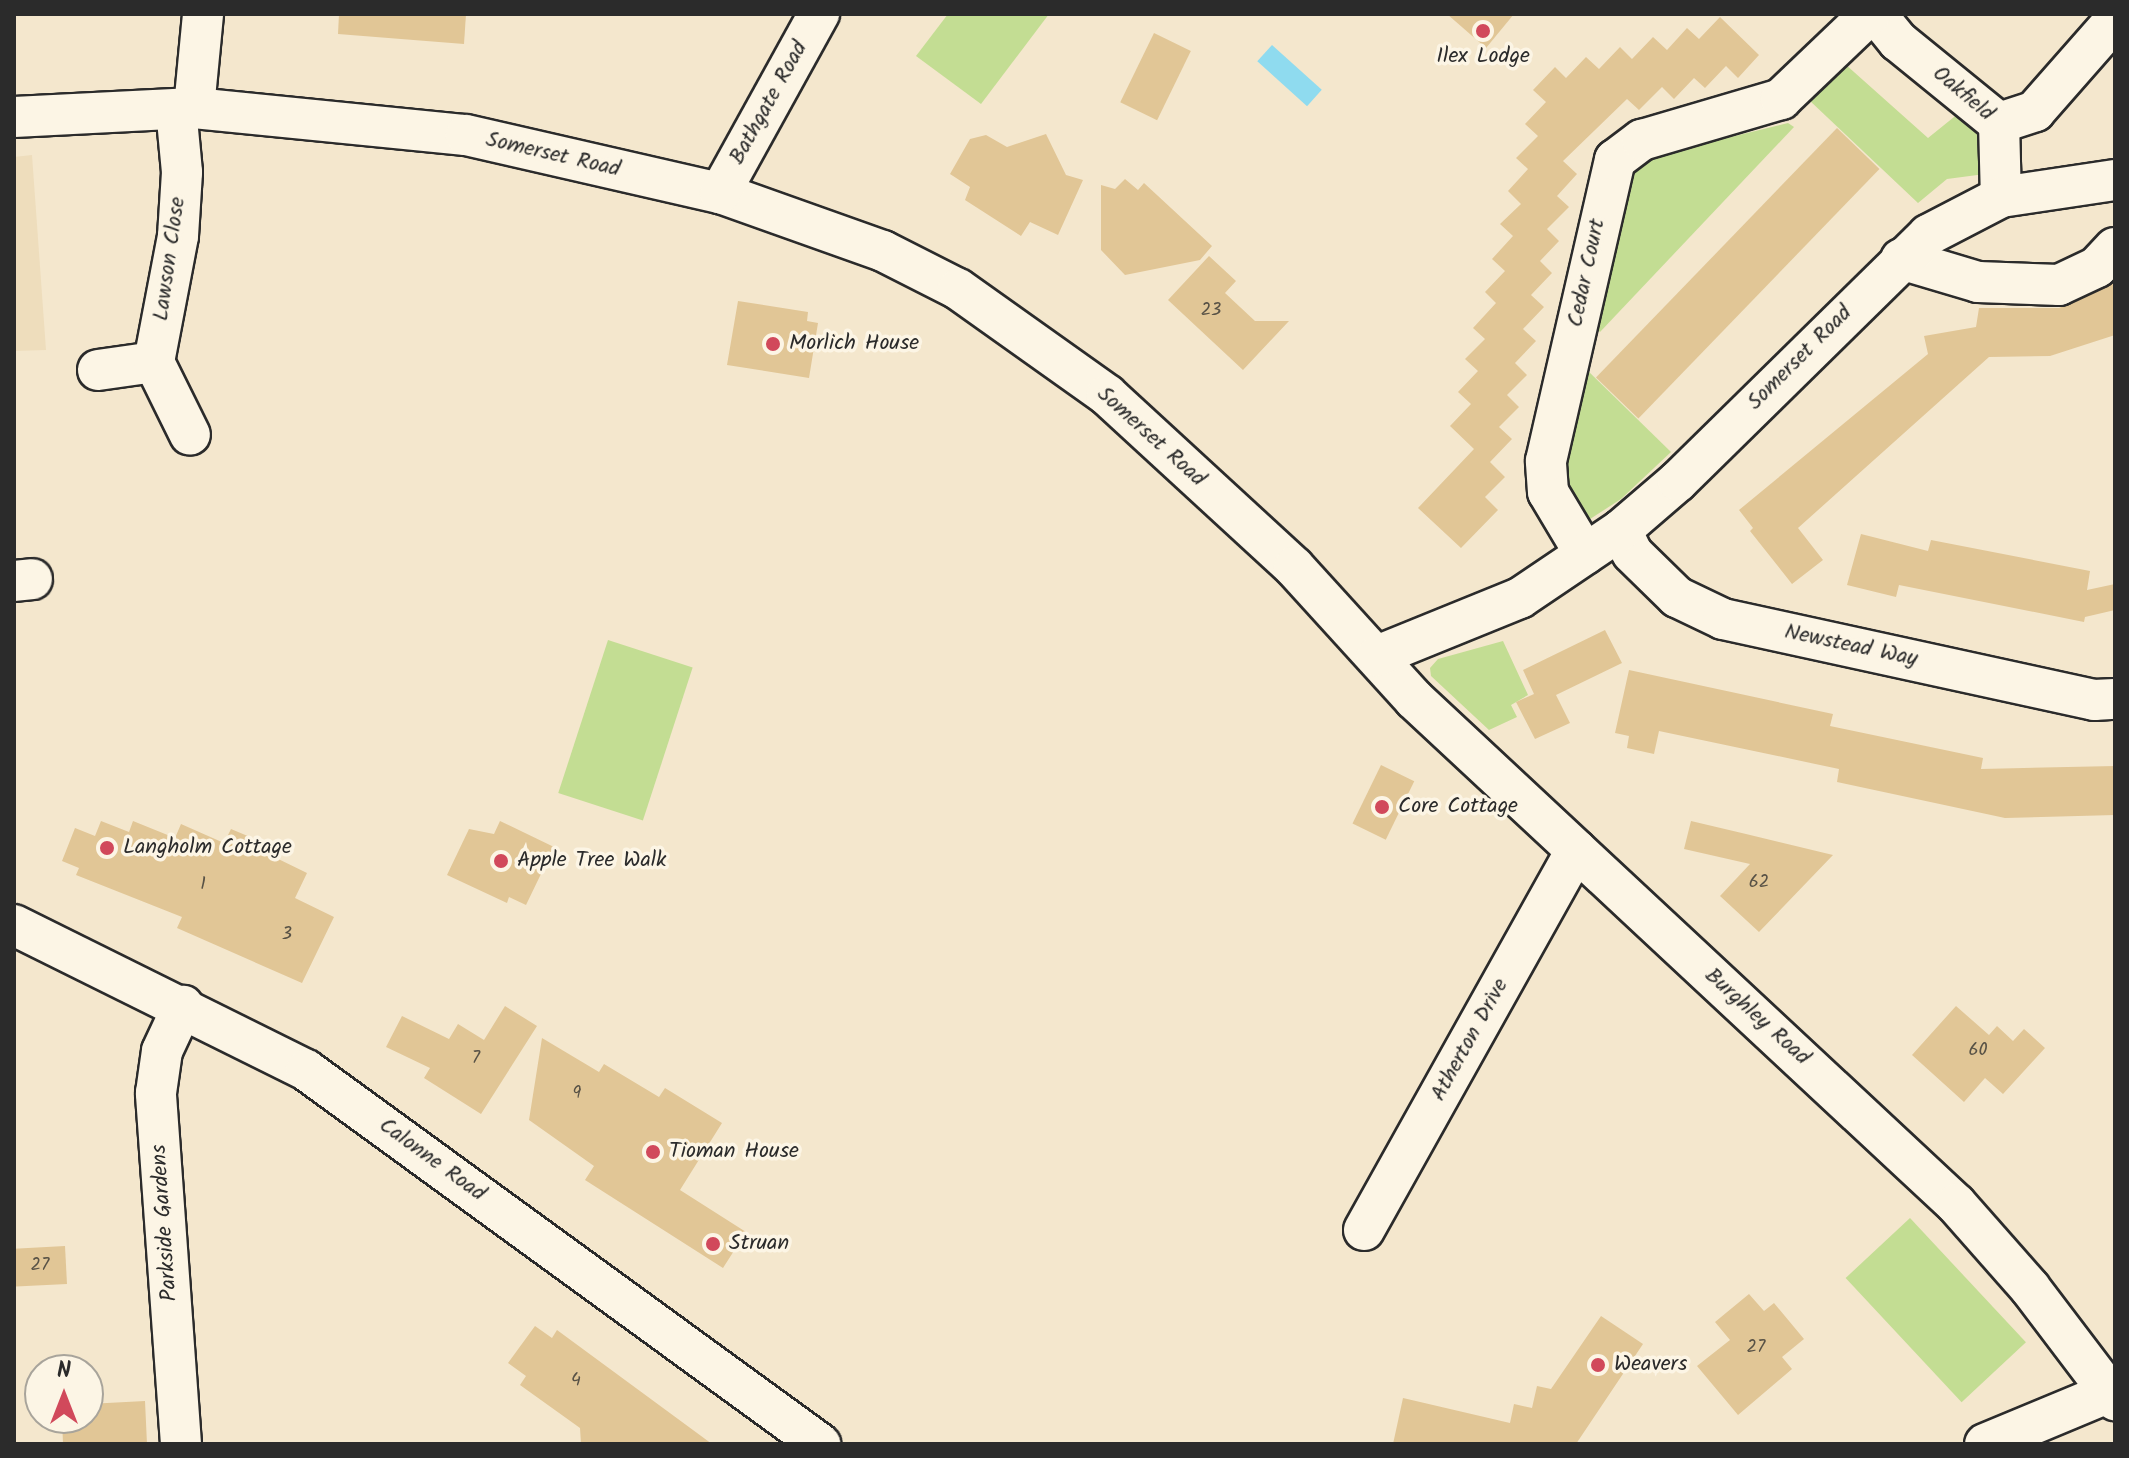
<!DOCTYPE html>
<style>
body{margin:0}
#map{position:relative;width:2129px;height:1458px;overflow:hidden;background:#f4e7cd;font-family:Kalam,sans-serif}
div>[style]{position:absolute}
.built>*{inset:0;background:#eeddbc}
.green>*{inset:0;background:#c3dd93;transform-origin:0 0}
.water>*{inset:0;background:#8fdbef;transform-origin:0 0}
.building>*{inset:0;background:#e1c696;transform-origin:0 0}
.roads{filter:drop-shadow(2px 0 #2b2b2b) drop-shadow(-2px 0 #2b2b2b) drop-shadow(0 2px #2b2b2b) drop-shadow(0 -2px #2b2b2b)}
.minor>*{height:40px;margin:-20px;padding:0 20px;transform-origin:20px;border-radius:20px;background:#fcf5e5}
.dots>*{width:22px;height:22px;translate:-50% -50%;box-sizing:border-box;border:4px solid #fcf5e5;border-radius:50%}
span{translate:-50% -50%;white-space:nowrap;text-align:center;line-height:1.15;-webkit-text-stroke:7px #fcf5e5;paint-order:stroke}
.number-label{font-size:18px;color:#585246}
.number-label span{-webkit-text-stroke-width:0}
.poi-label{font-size:22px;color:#2b2b2b}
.left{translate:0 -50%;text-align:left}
.street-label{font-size:22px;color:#2b2b2b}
.frame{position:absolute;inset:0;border:16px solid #2b2b2b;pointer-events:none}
.north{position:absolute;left:24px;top:1354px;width:80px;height:80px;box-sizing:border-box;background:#fcf5e5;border:2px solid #a8a49b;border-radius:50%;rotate:0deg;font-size:22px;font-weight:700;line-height:32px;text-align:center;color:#2b2b2b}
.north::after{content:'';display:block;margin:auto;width:28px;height:36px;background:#d1495b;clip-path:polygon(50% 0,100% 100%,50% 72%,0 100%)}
</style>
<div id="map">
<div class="built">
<div style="clip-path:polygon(32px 155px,46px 350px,14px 351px,14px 157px)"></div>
</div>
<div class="green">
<div style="clip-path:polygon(948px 14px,1049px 14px,981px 104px,916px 56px)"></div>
<div style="clip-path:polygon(1845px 64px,1928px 138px,1959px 113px,1980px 129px,1985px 174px,1947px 179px,1918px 203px,1809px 100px)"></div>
<div style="clip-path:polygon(1788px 123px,1794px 127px,1600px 332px,1596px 327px,1628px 180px,1638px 168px,1657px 155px)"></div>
<div style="clip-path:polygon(1587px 370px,1671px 452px,1621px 499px,1587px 521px,1564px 474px)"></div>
<div style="left:608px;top:640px;width:89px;height:161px;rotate:18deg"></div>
<div style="clip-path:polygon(1503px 641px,1528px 695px,1511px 705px,1517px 717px,1489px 730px,1431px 676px,1430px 668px,1438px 659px)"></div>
<div style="left:1910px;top:1218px;width:170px;height:88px;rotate:47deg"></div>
</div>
<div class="water">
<div style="left:1272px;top:45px;width:67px;height:22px;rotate:42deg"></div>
</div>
<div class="building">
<div style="clip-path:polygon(339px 14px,466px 14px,464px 44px,338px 34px)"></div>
<div style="clip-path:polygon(1447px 14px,1514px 14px,1486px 48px)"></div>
<div style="clip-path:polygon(1720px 17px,1759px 55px,1738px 78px,1726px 66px,1705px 88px,1694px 78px,1674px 99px,1662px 87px,1639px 110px,1627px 99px,1563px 161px,1577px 174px,1557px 196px,1569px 207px,1547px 229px,1559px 241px,1540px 261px,1552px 273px,1531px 295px,1544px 307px,1523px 329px,1536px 341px,1515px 363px,1527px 375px,1507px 395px,1519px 407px,1499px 427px,1512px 439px,1490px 462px,1505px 477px,1485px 497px,1498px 510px,1461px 548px,1418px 508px,1474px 449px,1450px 426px,1471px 404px,1458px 392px,1478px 371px,1465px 359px,1485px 339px,1473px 328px,1496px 303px,1485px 292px,1505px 271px,1492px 259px,1513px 236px,1500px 224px,1521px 204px,1508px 191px,1528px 169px,1516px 158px,1538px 136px,1525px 124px,1546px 102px,1533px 90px,1555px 67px,1566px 78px,1586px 57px,1599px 69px,1620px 47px,1632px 59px,1653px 37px,1667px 50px,1687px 28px,1699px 39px)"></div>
<div style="left:1154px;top:33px;width:41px;height:77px;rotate:26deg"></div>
<div style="left:1837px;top:128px;width:59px;height:347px;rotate:44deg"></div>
<div style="clip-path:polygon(1046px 134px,1066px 175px,1083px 180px,1058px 235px,1030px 222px,1021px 236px,965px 200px,970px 187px,950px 174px,970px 139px,986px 135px,1007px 147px)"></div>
<div style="clip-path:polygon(1125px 179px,1138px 190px,1144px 183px,1212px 246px,1200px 260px,1125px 275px,1101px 250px,1101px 185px,1115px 189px)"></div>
<div style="clip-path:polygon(1209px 256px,1236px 281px,1225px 293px,1255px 321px,1289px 321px,1243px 370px,1168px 300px)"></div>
<div style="clip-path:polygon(2115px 282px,2115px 335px,2050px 356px,1989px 357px,1798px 528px,1823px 560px,1792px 584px,1750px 531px,1753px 528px,1739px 510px,1928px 354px,1924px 336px,1976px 327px,1979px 308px,2059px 308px)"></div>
<div style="clip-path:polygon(738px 301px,808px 312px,807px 321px,818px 323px,809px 378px,727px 365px)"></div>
<div style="clip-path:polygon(1861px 534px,1928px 551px,1931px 540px,2090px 571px,2087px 590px,2115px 584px,2115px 610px,2085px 617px,2084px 622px,1899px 585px,1896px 597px,1847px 585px)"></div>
<div style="clip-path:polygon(1605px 630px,1622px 663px,1556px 695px,1570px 723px,1535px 739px,1516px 702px,1534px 694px,1523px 670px)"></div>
<div style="clip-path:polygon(1629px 670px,1833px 714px,1830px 726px,1983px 758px,1981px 769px,2115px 766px,2115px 815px,2005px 818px,1837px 782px,1839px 769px,1659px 731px,1654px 754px,1627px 748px,1629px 736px,1615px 733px)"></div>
<div style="left:1381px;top:765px;width:37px;height:65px;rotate:26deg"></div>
<div style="clip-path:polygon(101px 821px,129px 832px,133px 821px,175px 838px,181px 824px,224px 843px,231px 829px,269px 845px,266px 853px,307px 873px,295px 898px,334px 917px,302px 983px,177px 928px,182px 917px,76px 875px,79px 868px,62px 861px,75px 828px,95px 836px)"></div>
<div style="clip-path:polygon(500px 821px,554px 847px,526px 905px,509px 897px,507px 903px,447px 875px,469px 829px,494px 834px)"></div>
<div style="clip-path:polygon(1691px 821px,1746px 834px,1833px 855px,1759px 932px,1720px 896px,1750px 864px,1684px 849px)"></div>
<div style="clip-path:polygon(505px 1006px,537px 1026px,481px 1114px,424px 1078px,430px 1068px,386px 1047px,402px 1016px,449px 1039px,458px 1024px,484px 1040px)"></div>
<div style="clip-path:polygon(1956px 1006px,1989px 1035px,1997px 1026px,2013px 1041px,2024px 1029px,2045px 1048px,2003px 1094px,1985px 1078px,1964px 1102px,1912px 1055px)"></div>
<div style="clip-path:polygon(542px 1038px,599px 1072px,604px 1064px,659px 1097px,665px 1088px,722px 1123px,680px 1190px,746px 1232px,723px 1268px,585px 1180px,594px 1166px,529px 1120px)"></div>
<div style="left:65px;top:1246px;width:38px;height:51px;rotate:87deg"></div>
<div style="clip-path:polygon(1749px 1294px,1764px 1311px,1774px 1303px,1804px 1339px,1782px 1357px,1792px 1369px,1738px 1415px,1697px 1366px,1730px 1340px,1715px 1322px)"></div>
<div style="clip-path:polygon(1601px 1316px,1643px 1344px,1576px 1444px,1393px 1444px,1403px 1398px,1510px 1423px,1514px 1404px,1532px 1408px,1537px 1386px,1551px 1389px)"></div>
<div style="clip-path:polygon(535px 1326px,552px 1338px,557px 1330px,712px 1444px,581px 1444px,580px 1428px,520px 1385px,526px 1376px,508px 1363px)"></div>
<div style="clip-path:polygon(145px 1401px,147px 1444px,63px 1444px,62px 1418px,88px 1418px,88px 1404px)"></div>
</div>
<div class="roads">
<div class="minor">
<div style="left:1876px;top:14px;width:35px;rotate:51deg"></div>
<div style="left:1898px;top:41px;width:130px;rotate:39.1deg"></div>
<div style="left:1999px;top:123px;width:74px;rotate:88.5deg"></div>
<div style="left:194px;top:108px;width:94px;rotate:-84.5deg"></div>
<div style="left:14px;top:117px;width:180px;rotate:-2.9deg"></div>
<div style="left:194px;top:108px;width:273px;rotate:5.7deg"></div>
<div style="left:466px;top:135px;width:261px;rotate:12.9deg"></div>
<div style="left:720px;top:193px;width:173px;rotate:19.6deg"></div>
<div style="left:883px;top:251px;width:84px;rotate:26.9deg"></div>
<div style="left:958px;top:289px;width:183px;rotate:35.4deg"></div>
<div style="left:1107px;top:395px;width:254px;rotate:42.6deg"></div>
<div style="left:1294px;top:567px;width:178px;rotate:47.7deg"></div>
<div style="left:1414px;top:699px;width:741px;rotate:42.98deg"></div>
<div style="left:1956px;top:1204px;width:112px;rotate:48.6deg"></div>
<div style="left:2030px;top:1288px;width:141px;rotate:52.8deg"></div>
<div style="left:1999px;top:123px;width:38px;rotate:-18deg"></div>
<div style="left:2035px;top:111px;width:121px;rotate:-48.7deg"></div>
<div style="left:720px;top:193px;width:205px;rotate:-61.1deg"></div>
<div style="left:1901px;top:259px;width:80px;rotate:16.6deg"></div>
<div style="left:1978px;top:282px;width:81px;rotate:2.1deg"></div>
<div style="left:2059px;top:285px;width:42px;rotate:-25.3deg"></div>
<div style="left:2097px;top:267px;width:26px;rotate:-47deg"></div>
<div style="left:154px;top:362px;width:81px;rotate:63.7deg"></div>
<div style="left:98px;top:370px;width:57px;rotate:-8.1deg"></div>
<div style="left:154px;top:362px;width:128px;rotate:-79.2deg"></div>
<div style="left:178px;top:236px;width:64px;rotate:-86.4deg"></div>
<div style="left:182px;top:172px;width:63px;rotate:-95.4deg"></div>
<div style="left:1621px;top:530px;width:25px;rotate:64deg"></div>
<div style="left:1632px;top:553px;width:63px;rotate:44.4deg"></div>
<div style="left:1677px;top:597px;width:51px;rotate:25.6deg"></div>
<div style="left:1723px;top:619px;width:380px;rotate:12.3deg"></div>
<div style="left:2094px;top:700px;width:21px;rotate:-3deg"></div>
<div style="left:1585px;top:554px;width:72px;rotate:-120.8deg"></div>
<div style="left:1548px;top:492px;width:31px;rotate:-94deg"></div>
<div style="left:1546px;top:461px;width:309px;rotate:-77.1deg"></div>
<div style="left:1615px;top:160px;width:34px;rotate:-37deg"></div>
<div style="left:1642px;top:140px;width:145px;rotate:-16.4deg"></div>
<div style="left:1781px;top:99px;width:123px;rotate:-43.7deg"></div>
<div style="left:14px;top:581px;width:18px;rotate:-6deg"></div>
<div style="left:1377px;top:656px;width:154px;rotate:-22.1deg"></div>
<div style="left:1520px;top:598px;width:122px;rotate:-34deg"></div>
<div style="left:1621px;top:530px;width:75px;rotate:-40.7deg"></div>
<div style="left:1678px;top:481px;width:351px;rotate:-44.5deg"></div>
<div style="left:1928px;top:235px;width:82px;rotate:-27.5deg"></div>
<div style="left:2001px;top:197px;width:115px;rotate:-8.5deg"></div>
<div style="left:14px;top:925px;width:326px;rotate:26.4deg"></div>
<div style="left:306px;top:1070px;width:636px;rotate:36.04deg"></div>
<div style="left:1364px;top:1230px;width:435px;rotate:-60.8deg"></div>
<div style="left:181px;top:1444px;width:352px;rotate:-94.1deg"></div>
<div style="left:156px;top:1093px;width:42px;rotate:-81.9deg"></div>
<div style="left:162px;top:1051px;width:50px;rotate:-65deg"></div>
<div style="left:1985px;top:1444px;width:135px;rotate:-22.6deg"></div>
</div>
</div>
<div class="dots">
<div style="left:1483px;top:31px;background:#d1495b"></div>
<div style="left:773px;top:344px;background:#d1495b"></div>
<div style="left:1382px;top:807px;background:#d1495b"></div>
<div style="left:107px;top:848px;background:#d1495b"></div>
<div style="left:501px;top:861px;background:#d1495b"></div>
<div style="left:653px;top:1152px;background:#d1495b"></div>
<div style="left:713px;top:1244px;background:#d1495b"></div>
<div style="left:1598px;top:1365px;background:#d1495b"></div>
</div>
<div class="number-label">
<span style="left:1211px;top:311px">23</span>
<span style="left:1759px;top:883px">62</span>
<span style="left:203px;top:885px">1</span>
<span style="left:287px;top:935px">3</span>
<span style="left:1978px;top:1051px">60</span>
<span style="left:476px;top:1059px">7</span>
<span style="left:577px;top:1094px">9</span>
<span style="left:40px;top:1266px">27</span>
<span style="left:1756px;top:1348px">27</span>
<span style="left:576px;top:1381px">4</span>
</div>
<div class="poi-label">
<span style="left:1483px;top:57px">Ilex Lodge</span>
<span class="left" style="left:789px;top:344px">Morlich House</span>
<span class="left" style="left:1398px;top:807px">Core Cottage</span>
<span class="left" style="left:123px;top:848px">Langholm Cottage</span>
<span class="left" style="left:517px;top:861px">Apple Tree Walk</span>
<span class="left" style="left:669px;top:1152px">Tioman House</span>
<span class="left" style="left:729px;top:1244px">Struan</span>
<span class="left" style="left:1614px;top:1365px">Weavers</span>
</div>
<div class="street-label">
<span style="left:1963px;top:94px;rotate:40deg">Oakfield</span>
<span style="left:769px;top:103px;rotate:-61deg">Bathgate Road</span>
<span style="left:553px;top:155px;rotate:13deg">Somerset Road</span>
<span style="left:170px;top:259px;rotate:-82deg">Lawson Close</span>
<span style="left:1587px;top:273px;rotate:-78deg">Cedar Court</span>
<span style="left:1800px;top:358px;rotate:-45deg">Somerset Road</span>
<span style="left:1151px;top:437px;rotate:42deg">Somerset Road</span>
<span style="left:1851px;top:646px;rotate:12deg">Newstead Way</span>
<span style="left:1757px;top:1017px;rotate:42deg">Burghley Road</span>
<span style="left:1470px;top:1040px;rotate:-61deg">Atherton Drive</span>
<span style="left:432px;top:1160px;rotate:36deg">Calonne Road</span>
<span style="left:165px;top:1223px;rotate:-94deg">Parkside Gardens</span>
</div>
<div class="frame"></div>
<div class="north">N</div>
</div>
